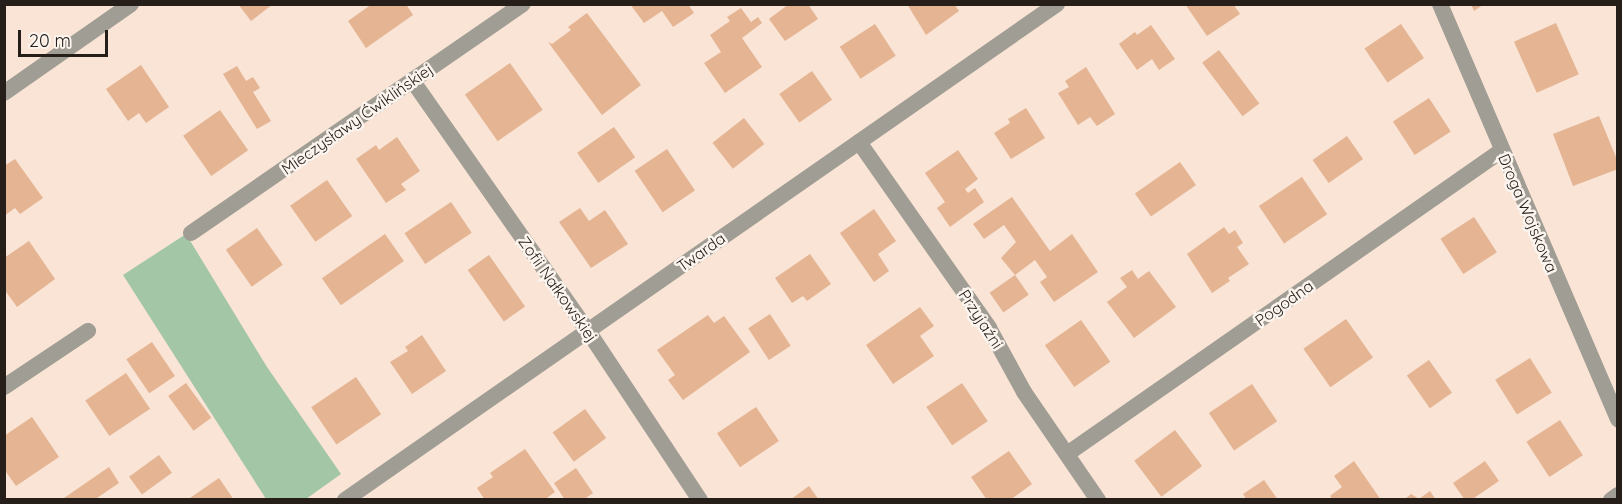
<!DOCTYPE html>
<meta charset="utf-8">
<style>
body{margin:0}
#map{position:relative;width:1622px;height:504px;overflow:hidden;background:#f9e4d5;font-family:Quicksand,sans-serif}
div>[style]{position:absolute}
.green>*{inset:0;background:#a2c6a6}
.building>*{inset:0;background:#e4b493;transform-origin:0 0}
.minor>*{height:16px;margin:-8px;padding:0 8px;transform-origin:8px;border-radius:8px;background:#a09d94}
span{translate:-50% -50%;white-space:nowrap;text-align:center;line-height:1.15;-webkit-text-stroke:5px #fcf4ee;paint-order:stroke}
.street-label{font-size:16px;color:#251e19}
.frame{position:absolute;inset:0;border:6px solid #251e19;pointer-events:none}
.scale{position:absolute;left:18px;top:30px;width:90px;height:27px;box-sizing:border-box;border:3px solid #251e19;border-top:0;padding-left:8px;font-size:18px;line-height:21px;white-space:nowrap;color:#251e19;-webkit-text-stroke:4px #fcf4ee;paint-order:stroke}
</style>
<div id="map">
<div class="green">
<div style="clip-path:polygon(186px 234px,267px 367px,341px 474px,306px 499px,266px 499px,123px 275px)"></div>
</div>
<div class="building">
<div style="clip-path:polygon(238px 4px,273px 4px,251px 21px)"></div>
<div style="clip-path:polygon(372px 4px,406px 4px,413px 15px,366px 48px,348px 21px)"></div>
<div style="clip-path:polygon(630px 4px,688px 4px,694px 13px,673px 27px,662px 11px,644px 23px)"></div>
<div style="clip-path:polygon(789px 4px,808px 4px,818px 19px,785px 41px,769px 19px)"></div>
<div style="clip-path:polygon(907px 4px,954px 4px,959px 11px,926px 35px)"></div>
<div style="clip-path:polygon(1185px 4px,1233px 4px,1240px 14px,1207px 36px)"></div>
<div style="clip-path:polygon(1471px 4px,1484px 4px,1474px 11px)"></div>
<div style="clip-path:polygon(741px 8px,751px 22px,758px 17px,762px 23px,742px 38px,762px 67px,725px 93px,704px 63px,721px 52px,710px 35px,730px 21px,727px 17px)"></div>
<div style="clip-path:polygon(587px 13px,641px 85px,602px 115px,548px 42px,552px 44px,571px 30px,568px 27px)"></div>
<div style="left:1556px;top:23px;width:56px;height:46px;rotate:66deg"></div>
<div style="left:875px;top:24px;width:38px;height:42px;rotate:57deg"></div>
<div style="left:1401px;top:24px;width:41px;height:44px;rotate:56deg"></div>
<div style="clip-path:polygon(1151px 25px,1175px 59px,1159px 70px,1152px 59px,1137px 70px,1119px 44px,1135px 32px,1137px 35px)"></div>
<div style="left:1219px;top:50px;width:67px;height:21px;rotate:53deg"></div>
<div style="left:510px;top:63px;width:57px;height:55px;rotate:55deg"></div>
<div style="clip-path:polygon(141px 65px,169px 107px,146px 123px,139px 113px,128px 121px,106px 89px)"></div>
<div style="clip-path:polygon(237px 66px,246px 81px,253px 77px,260px 88px,253px 92px,271px 121px,257px 129px,223px 74px)"></div>
<div style="clip-path:polygon(1086px 67px,1115px 114px,1097px 126px,1090px 117px,1078px 125px,1058px 93px,1069px 87px,1065px 81px)"></div>
<div style="left:812px;top:71px;width:35px;height:40px;rotate:55deg"></div>
<div style="left:1429px;top:98px;width:40px;height:43px;rotate:57deg"></div>
<div style="clip-path:polygon(1026px 108px,1045px 138px,1011px 159px,994px 133px,1010px 123px,1008px 119px)"></div>
<div style="left:220px;top:110px;width:49px;height:45px;rotate:55deg"></div>
<div style="clip-path:polygon(1599px 116px,1618px 162px,1618px 169px,1573px 186px,1553px 134px)"></div>
<div style="left:744px;top:118px;width:33px;height:40px;rotate:52deg"></div>
<div style="left:614px;top:127px;width:37px;height:45px;rotate:55deg"></div>
<div style="left:1347px;top:136px;width:28px;height:42px;rotate:55deg"></div>
<div style="clip-path:polygon(397px 137px,420px 171px,401px 184px,406px 190px,386px 203px,356px 159px,376px 145px,379px 150px)"></div>
<div style="left:667px;top:149px;width:50px;height:39px;rotate:56deg"></div>
<div style="clip-path:polygon(958px 150px,978px 179px,965px 189px,968px 193px,975px 188px,984px 202px,950px 227px,937px 208px,945px 202px,925px 173px)"></div>
<div style="clip-path:polygon(15px 159px,43px 198px,20px 214px,15px 208px,4px 216px,4px 166px)"></div>
<div style="left:1180px;top:162px;width:28px;height:55px;rotate:55deg"></div>
<div style="left:1302px;top:177px;width:45px;height:52px;rotate:56deg"></div>
<div style="left:327px;top:180px;width:44px;height:45px;rotate:55deg"></div>
<div style="clip-path:polygon(1012px 197px,1050px 251px,1072px 234px,1098px 272px,1054px 302px,1040px 282px,1047px 277px,1035px 260px,1015px 275px,1001px 258px,1016px 242px,1004px 225px,984px 239px,973px 224px)"></div>
<div style="left:451px;top:202px;width:37px;height:56px;rotate:56deg"></div>
<div style="clip-path:polygon(580px 208px,589px 221px,605px 210px,628px 244px,591px 268px,559px 222px)"></div>
<div style="clip-path:polygon(874px 209px,896px 241px,878px 254px,889px 271px,874px 282px,840px 233px)"></div>
<div style="left:1474px;top:217px;width:42px;height:40px;rotate:57deg"></div>
<div style="clip-path:polygon(1224px 227px,1229px 234px,1235px 230px,1243px 243px,1237px 247px,1249px 264px,1228px 278px,1230px 281px,1212px 293px,1187px 254px)"></div>
<div style="left:257px;top:228px;width:45px;height:38px;rotate:55deg"></div>
<div style="left:385px;top:234px;width:33px;height:77px;rotate:55deg"></div>
<div style="clip-path:polygon(29px 241px,55px 279px,17px 307px,4px 289px,4px 258px)"></div>
<div style="clip-path:polygon(810px 254px,831px 284px,807px 301px,803px 296px,792px 303px,775px 278px)"></div>
<div style="left:489px;top:255px;width:63px;height:26px;rotate:55deg"></div>
<div style="clip-path:polygon(1132px 270px,1138px 279px,1149px 271px,1176px 307px,1134px 338px,1107px 302px,1127px 287px,1120px 278px)"></div>
<div style="left:1015px;top:275px;width:24px;height:31px;rotate:55deg"></div>
<div style="clip-path:polygon(920px 307px,934px 326px,920px 336px,934px 356px,893px 384px,866px 345px)"></div>
<div style="left:770px;top:314px;width:38px;height:26px;rotate:57deg"></div>
<div style="clip-path:polygon(708px 315px,714px 323px,724px 316px,750px 352px,683px 400px,668px 380px,675px 375px,657px 350px)"></div>
<div style="left:1346px;top:319px;width:47px;height:52px;rotate:55deg"></div>
<div style="left:1081px;top:320px;width:51px;height:44px;rotate:55deg"></div>
<div style="clip-path:polygon(422px 335px,446px 371px,412px 394px,390px 362px,408px 351px,405px 347px)"></div>
<div style="left:152px;top:342px;width:41px;height:31px;rotate:56deg"></div>
<div style="left:1530px;top:358px;width:41px;height:41px;rotate:58deg"></div>
<div style="left:1429px;top:360px;width:40px;height:27px;rotate:55deg"></div>
<div style="left:126px;top:373px;width:43px;height:49px;rotate:56deg"></div>
<div style="left:356px;top:377px;width:45px;height:54px;rotate:56deg"></div>
<div style="left:186px;top:383px;width:43px;height:22px;rotate:54deg"></div>
<div style="left:962px;top:383px;width:46px;height:43px;rotate:56deg"></div>
<div style="left:1252px;top:384px;width:45px;height:52px;rotate:56deg"></div>
<div style="left:756px;top:407px;width:41px;height:47px;rotate:56deg"></div>
<div style="left:585px;top:409px;width:36px;height:40px;rotate:54deg"></div>
<div style="clip-path:polygon(32px 417px,59px 457px,16px 486px,4px 469px,4px 436px)"></div>
<div style="left:1560px;top:420px;width:42px;height:40px;rotate:57deg"></div>
<div style="left:1175px;top:430px;width:45px;height:51px;rotate:53deg"></div>
<div style="clip-path:polygon(525px 449px,555px 492px,544px 500px,485px 500px,477px 488px,493px 477px,490px 473px)"></div>
<div style="clip-path:polygon(1009px 451px,1032px 484px,1010px 500px,987px 500px,971px 477px)"></div>
<div style="left:159px;top:455px;width:22px;height:37px;rotate:54deg"></div>
<div style="clip-path:polygon(1354px 461px,1381px 500px,1333px 500px,1330px 496px,1342px 487px,1334px 476px)"></div>
<div style="clip-path:polygon(1485px 461px,1499px 481px,1471px 500px,1465px 500px,1453px 483px)"></div>
<div style="clip-path:polygon(109px 467px,119px 483px,94px 500px,65px 500px,64px 498px)"></div>
<div style="clip-path:polygon(576px 468px,593px 493px,583px 500px,565px 500px,554px 483px)"></div>
<div style="clip-path:polygon(219px 478px,234px 500px,187px 500px)"></div>
<div style="clip-path:polygon(1264px 480px,1278px 500px,1247px 500px,1243px 494px)"></div>
<div style="clip-path:polygon(809px 486px,819px 500px,790px 500px)"></div>
<div style="clip-path:polygon(1430px 491px,1436px 500px,1404px 500px,1411px 494px,1419px 499px)"></div>
</div>
<div class="minor">
<div style="left:1440px;top:4px;width:452px;rotate:66.8deg"></div>
<div style="left:412px;top:80px;width:307px;rotate:55deg"></div>
<div style="left:588px;top:331px;width:203px;rotate:56.5deg"></div>
<div style="left:4px;top:93px;width:155px;rotate:-35deg"></div>
<div style="left:859px;top:142px;width:227px;rotate:55deg"></div>
<div style="left:989px;top:328px;width:73px;rotate:61.3deg"></div>
<div style="left:1024px;top:392px;width:131px;rotate:55.6deg"></div>
<div style="left:191px;top:233px;width:403px;rotate:-34.6deg"></div>
<div style="left:4px;top:387px;width:101px;rotate:-33.7deg"></div>
<div style="left:1067px;top:454px;width:529px;rotate:-34.92deg"></div>
<div style="left:345px;top:500px;width:868px;rotate:-34.86deg"></div>
<div style="left:1611px;top:500px;width:9px;rotate:-36deg"></div>
</div>
<div class="street-label">
<span style="left:357px;top:119px;rotate:-35deg">Mieczysławy Ćwiklińskiej</span>
<span style="left:1528px;top:213px;rotate:67deg">Droga Wojskowa</span>
<span style="left:701px;top:252px;rotate:-35deg">Twarda</span>
<span style="left:558px;top:289px;rotate:55deg">Zofii Nałkowskiej</span>
<span style="left:1284px;top:303px;rotate:-35deg">Pogodna</span>
<span style="left:981px;top:319px;rotate:57deg">Przyjaźni</span>
</div>
<div class="frame"></div>
<div class="scale">20 m</div>
</div>
